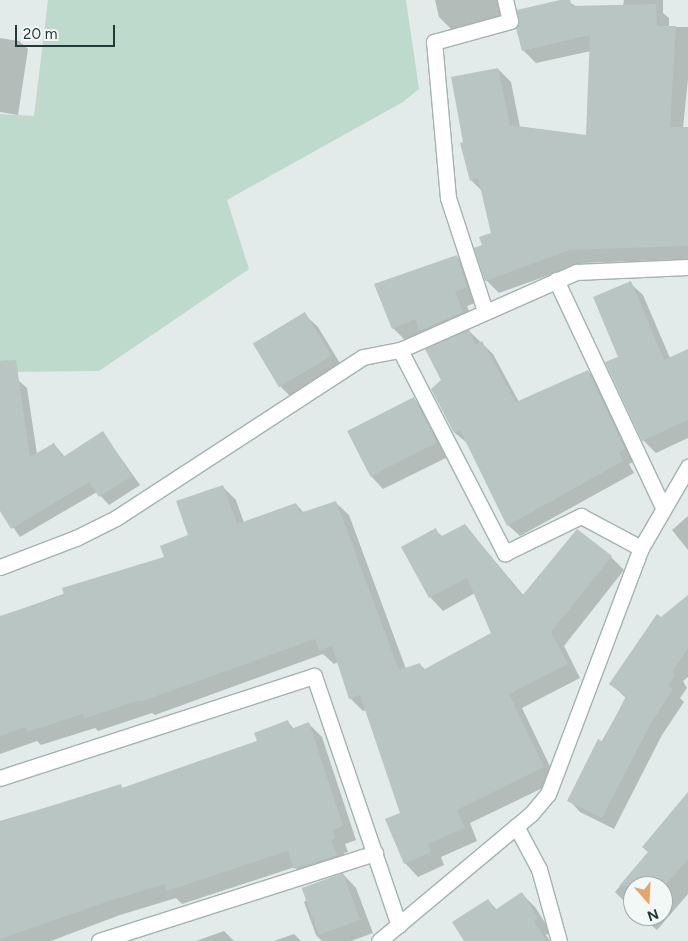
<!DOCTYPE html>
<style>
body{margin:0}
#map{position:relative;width:688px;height:941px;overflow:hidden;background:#e2ebe9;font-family:Figtree,sans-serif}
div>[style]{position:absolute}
.green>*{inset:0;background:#bddacc}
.shadow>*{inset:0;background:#0003}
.building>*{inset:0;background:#b8c5c3;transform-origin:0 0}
.roads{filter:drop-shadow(1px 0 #a5b2b1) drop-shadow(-1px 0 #a5b2b1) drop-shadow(0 1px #a5b2b1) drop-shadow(0 -1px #a5b2b1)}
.minor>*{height:15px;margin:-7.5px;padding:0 7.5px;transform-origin:7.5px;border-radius:7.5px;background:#fff}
span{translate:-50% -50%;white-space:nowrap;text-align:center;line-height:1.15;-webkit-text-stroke:5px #f2f8f6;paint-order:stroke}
.north{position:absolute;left:623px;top:876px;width:50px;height:50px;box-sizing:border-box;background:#f2f8f6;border:1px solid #a0acab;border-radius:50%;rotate:161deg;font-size:14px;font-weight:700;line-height:20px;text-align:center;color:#243a3a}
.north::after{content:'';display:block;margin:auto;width:18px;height:22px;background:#e4a567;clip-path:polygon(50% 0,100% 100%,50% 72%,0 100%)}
.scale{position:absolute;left:15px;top:25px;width:100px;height:22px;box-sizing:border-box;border:2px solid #243a3a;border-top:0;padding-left:6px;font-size:15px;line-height:18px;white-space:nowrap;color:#243a3a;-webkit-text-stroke:4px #f2f8f6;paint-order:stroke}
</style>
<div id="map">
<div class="green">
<div style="clip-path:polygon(48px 0,406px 0,419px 89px,403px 102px,227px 200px,249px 269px,99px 371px,0 372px,0 114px,34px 116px)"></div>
</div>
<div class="shadow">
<div style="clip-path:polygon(435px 0,499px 0,503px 20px,452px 30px,439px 17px)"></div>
<div style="clip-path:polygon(566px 0,577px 7px,623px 6px,624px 0,663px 0,663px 13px,669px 18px,669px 27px,688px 27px,688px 79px,683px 128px,688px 128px,688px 259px,583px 263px,499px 293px,486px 280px,484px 246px,493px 234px,483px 192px,471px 180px,465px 143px,498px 69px,511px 82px,520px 127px,587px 136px,591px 51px,536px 63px,523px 50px)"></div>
<div style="clip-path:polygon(0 38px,19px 41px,28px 49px,18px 115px,0 112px)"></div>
<div style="clip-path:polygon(456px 256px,470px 270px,480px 301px,467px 306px,475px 326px,467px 329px,493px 354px,519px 402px,588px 371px,599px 383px,636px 461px,629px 464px,634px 473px,520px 536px,508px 525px,467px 443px,455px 433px,435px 346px,424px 334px,407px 342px,393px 328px)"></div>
<div style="clip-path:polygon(630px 283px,643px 295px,670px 358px,688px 350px,688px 438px,656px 453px,643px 440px,620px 357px)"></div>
<div style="clip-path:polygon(304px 314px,318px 327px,344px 370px,293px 399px,280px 386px)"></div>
<div style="clip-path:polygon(18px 380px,27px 388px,37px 454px,54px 444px,65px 457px,103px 433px,140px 485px,109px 505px,97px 492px,20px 537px,0 509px,0 383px)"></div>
<div style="clip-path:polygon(414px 399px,427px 412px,450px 456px,383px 489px,370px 475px)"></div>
<div style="clip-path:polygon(222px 486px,236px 500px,244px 523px,296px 504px,304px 513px,335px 502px,349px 515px,406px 669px,420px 665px,426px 670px,493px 633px,475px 593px,443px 611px,430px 597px,435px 530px,443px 537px,465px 525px,524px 596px,611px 557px,624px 570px,564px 646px,580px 678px,522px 708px,557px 781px,470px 823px,477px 841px,441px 857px,444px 865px,418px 877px,405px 863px,401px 814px,367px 710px,363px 711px,350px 698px,338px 662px,334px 664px,323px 654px,155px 715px,152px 713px,98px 731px,95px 728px,41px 745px,37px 741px,0 754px,0 617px,165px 557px,190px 536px)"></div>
<div style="clip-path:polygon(688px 516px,688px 550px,672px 530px)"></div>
<div style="clip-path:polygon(688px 597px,688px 677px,683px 681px,687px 688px,680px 698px,684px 702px,662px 735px,614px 829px,580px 812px,569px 800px,626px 698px,611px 684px)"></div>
<div style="clip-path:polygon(288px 722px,294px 729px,309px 724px,322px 737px,356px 840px,345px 844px,348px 852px,344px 853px,350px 869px,309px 882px,295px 867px,182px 904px,176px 898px,120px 915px,51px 941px,0 941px,0 821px,121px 786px,124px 789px,258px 742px)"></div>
<div style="clip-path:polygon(688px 794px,688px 894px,657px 930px,640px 916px,663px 916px,663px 886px,633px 886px,633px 910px,615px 892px,649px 852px)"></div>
<div style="clip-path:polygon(343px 874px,356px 888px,373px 933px,351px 941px,322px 941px,316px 935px,304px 902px)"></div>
<div style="clip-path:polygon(522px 894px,535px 907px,551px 932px,546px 935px,550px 941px,466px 941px,488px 900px,497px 910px)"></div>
<div style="clip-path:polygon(224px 931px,234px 941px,196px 941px)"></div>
<div style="clip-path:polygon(294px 934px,301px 941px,274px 941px)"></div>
</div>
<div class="building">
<div style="clip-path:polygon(560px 0,570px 0,572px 6px,656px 4px,657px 26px,676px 26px,670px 127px,688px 127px,688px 246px,570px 250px,485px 281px,474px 248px,482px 245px,479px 237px,491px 233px,478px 178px,470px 181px,460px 143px,463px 142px,451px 77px,498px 68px,510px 125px,586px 135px,590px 35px,522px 51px,516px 28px,519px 23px,517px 10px)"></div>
<div style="clip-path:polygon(457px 255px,467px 287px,455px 292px,463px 312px,419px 331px,415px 319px,392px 329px,374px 284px)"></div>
<div style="clip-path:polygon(631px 281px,664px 360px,688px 349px,688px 420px,642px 441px,605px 362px,618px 357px,593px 297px)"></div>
<div style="left:305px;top:312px;width:51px;height:61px;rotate:59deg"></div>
<div style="clip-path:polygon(469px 329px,475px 345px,482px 341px,516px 402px,588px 370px,625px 449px,619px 452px,623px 461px,507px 526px,460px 430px,454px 433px,431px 389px,441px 380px,425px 349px)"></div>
<div style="clip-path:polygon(16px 360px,30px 457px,54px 443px,63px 457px,103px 431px,132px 476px,99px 497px,89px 482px,11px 529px,0 511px,0 361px)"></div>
<div style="left:414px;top:397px;width:51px;height:75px;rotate:63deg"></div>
<div style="clip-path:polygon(223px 485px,237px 524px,296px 503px,300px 513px,336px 501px,399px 670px,420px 663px,423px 670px,491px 633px,467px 578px,429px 598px,401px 547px,436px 528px,440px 537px,465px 524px,522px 596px,577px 529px,612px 556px,551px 632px,568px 664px,509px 694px,544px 767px,457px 810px,465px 828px,428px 844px,431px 852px,404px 864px,385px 819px,400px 813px,360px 695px,349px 699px,332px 646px,319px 651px,315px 639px,140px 702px,139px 700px,84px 719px,83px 714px,27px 732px,25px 727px,0 736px,0 616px,64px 595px,62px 588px,164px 557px,160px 546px,188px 535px,176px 501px)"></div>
<div style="clip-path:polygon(688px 595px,688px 648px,673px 671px,675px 675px,668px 686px,673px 689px,651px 723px,602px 818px,567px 801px,598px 739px,603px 742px,626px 696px,609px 684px,657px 614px,661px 617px)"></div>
<div style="clip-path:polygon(288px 720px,291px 729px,309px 722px,343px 826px,333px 830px,335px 838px,331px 840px,337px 855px,294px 869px,288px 851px,167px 891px,165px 884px,106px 902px,0 939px,0 822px,121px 784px,122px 788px,202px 760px,257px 741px,254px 733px)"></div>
<div style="clip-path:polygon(688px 792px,688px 859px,665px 886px,619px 886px,648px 852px,642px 847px)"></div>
<div style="left:343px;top:873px;width:50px;height:44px;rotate:70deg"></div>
<div style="clip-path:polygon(522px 892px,538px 918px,534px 921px,546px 941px,464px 941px,452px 922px,488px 899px,495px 910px)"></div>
</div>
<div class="roads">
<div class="minor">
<div style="left:556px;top:280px;width:251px;rotate:64.8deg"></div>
<div style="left:485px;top:311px;width:119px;rotate:-108.1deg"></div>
<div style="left:448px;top:198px;width:157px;rotate:-95.1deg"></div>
<div style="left:434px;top:42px;width:79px;rotate:-15.4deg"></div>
<div style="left:510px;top:21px;width:22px;rotate:-103deg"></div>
<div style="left:400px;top:350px;width:229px;rotate:62.7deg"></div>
<div style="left:505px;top:553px;width:85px;rotate:-26deg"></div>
<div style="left:581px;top:516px;width:68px;rotate:28.1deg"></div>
<div style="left:0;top:567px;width:81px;rotate:-20.9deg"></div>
<div style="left:76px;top:538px;width:45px;rotate:-26.6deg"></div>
<div style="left:116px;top:518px;width:295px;rotate:-33.1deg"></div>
<div style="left:363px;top:357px;width:38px;rotate:-11deg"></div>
<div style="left:400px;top:350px;width:193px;rotate:-23.9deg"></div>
<div style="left:576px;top:272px;width:112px;rotate:-2.6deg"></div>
<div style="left:0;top:778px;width:330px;rotate:-18deg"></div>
<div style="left:314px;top:676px;width:263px;rotate:71.2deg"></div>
<div style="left:516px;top:826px;width:49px;rotate:61.9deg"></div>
<div style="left:539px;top:869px;width:75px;rotate:74.5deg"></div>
<div style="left:99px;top:941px;width:290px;rotate:-17.7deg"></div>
<div style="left:379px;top:941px;width:198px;rotate:-39.9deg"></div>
<div style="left:531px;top:814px;width:26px;rotate:-50deg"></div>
<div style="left:548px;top:794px;width:263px;rotate:-69.3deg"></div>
<div style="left:641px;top:548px;width:94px;rotate:-59.9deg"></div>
</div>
</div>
<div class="north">N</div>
<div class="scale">20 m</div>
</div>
